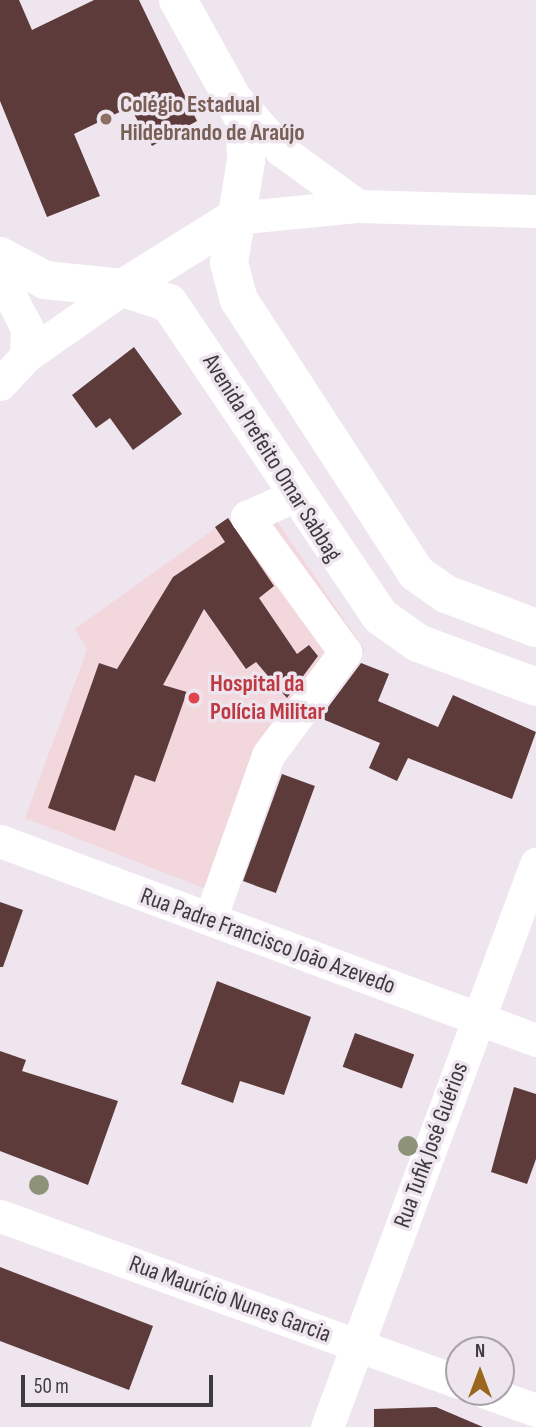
<!DOCTYPE html>
<meta charset="utf-8">
<style>
body{margin:0}
#map{position:relative;width:536px;height:1427px;overflow:hidden;background:#eee5ef;font-family:"Sofia Sans Condensed",sans-serif}
div>[style]{position:absolute}
.medical>*{inset:0;background:#f2d7dc}
.building>*{inset:0;background:#5d3b3a;transform-origin:0 0}
.minor>*{height:33px;margin:-16.5px;padding:0 16.5px;transform-origin:16.5px;border-radius:16.5px;background:#fff}
.major>*{height:38px;margin:-19px;padding:0 19px;transform-origin:19px;border-radius:19px;background:#fff}
.trees>*{width:20px;height:20px;margin:-10px;border-radius:50%;background:#8e9279}
.dots>*{width:19px;height:19px;translate:-50% -50%;box-sizing:border-box;border:4px solid #eee5ef;border-radius:50%}
span{translate:-50% -50%;white-space:nowrap;text-align:center;line-height:1.15;-webkit-text-stroke:7px #eee5ef;paint-order:stroke}
.education-label{font-size:24px;color:#785e54;font-weight:700}
.left{translate:0 -50%;text-align:left}
.street-label{font-size:24px;color:#3e3b3e}
.health-label{font-size:24px;color:#be3a42;font-weight:700}
.north{position:absolute;left:445px;top:1336px;width:70px;height:70px;box-sizing:border-box;background:#eee5ef;border:2px solid #a8a1a8;border-radius:50%;rotate:0deg;font-size:19px;font-weight:700;line-height:28px;text-align:center;color:#3e3b3e}
.north::after{content:'';display:block;margin:auto;width:24px;height:32px;background:#99661b;clip-path:polygon(50% 0,100% 100%,50% 72%,0 100%)}
.scale{position:absolute;left:21px;top:1375px;width:192px;height:32px;box-sizing:border-box;border:4px solid #3e3b3e;border-top:0;padding-left:9px;font-size:21px;line-height:24px;white-space:nowrap;color:#3e3b3e;-webkit-text-stroke:5px #eee5ef;paint-order:stroke}
</style>
<div id="map">
<div class="medical">
<div style="clip-path:polygon(267px 507px,365px 650px,300px 719px,229px 898px,25px 818px,87px 650px,75px 629px,235px 514px)"></div>
</div>
<div class="building">
<div style="clip-path:polygon(0 0,19px 0,32px 30px,94px 0,139px 0,197px 121px,152px 146px,130px 107px,74px 134px,100px 196px,47px 217px,0 101px)"></div>
<div style="clip-path:polygon(134px 347px,182px 414px,133px 450px,110px 418px,96px 428px,72px 395px)"></div>
<div style="clip-path:polygon(228px 518px,274px 586px,259px 598px,297px 654px,309px 645px,318px 656px,287px 698px,256px 662px,246px 669px,204px 609px,163px 685px,187px 692px,155px 782px,135px 775px,115px 831px,48px 808px,99px 663px,117px 669px,173px 577px,225px 542px,215px 527px)"></div>
<div style="clip-path:polygon(361px 663px,389px 674px,378px 701px,438px 727px,453px 695px,536px 732px,512px 799px,408px 758px,397px 781px,369px 768px,380px 743px,320px 718px)"></div>
<div style="left:282px;top:774px;width:35px;height:114px;rotate:20deg"></div>
<div style="clip-path:polygon(0 902px,23px 910px,3px 967px,0 967px)"></div>
<div style="clip-path:polygon(217px 981px,311px 1017px,284px 1095px,240px 1081px,233px 1103px,181px 1084px)"></div>
<div style="left:355px;top:1033px;width:63px;height:36px;rotate:20deg"></div>
<div style="clip-path:polygon(0 1051px,26px 1060px,22px 1071px,118px 1101px,88px 1185px,0 1151px)"></div>
<div style="clip-path:polygon(514px 1087px,536px 1094px,536px 1159px,527px 1184px,491px 1172px)"></div>
<div style="clip-path:polygon(0 1267px,153px 1326px,129px 1390px,0 1341px)"></div>
<div style="clip-path:polygon(436px 1407px,483px 1427px,374px 1427px,374px 1409px)"></div>
</div>
<div class="minor">
<div style="left:237px;top:100px;width:67px;rotate:48.7deg"></div>
<div style="left:281px;top:150px;width:95px;rotate:36deg"></div>
<div style="left:235px;top:218px;width:124px;rotate:-5.6deg"></div>
<div style="left:358px;top:206px;width:178px;rotate:1.6deg"></div>
<div style="left:0;top:277px;width:58px;rotate:62.1deg"></div>
<div style="left:27px;top:328px;width:28px;rotate:92deg"></div>
<div style="left:0;top:384px;width:38px;rotate:-47deg"></div>
<div style="left:26px;top:356px;width:118px;rotate:-35deg"></div>
<div style="left:0;top:841px;width:572px;rotate:20.37deg"></div>
<div style="left:210px;top:919px;width:174px;rotate:-70.5deg"></div>
<div style="left:268px;top:755px;width:129px;rotate:-53.2deg"></div>
<div style="left:345px;top:652px;width:167px;rotate:-126deg"></div>
<div style="left:247px;top:517px;width:54px;rotate:-24.2deg"></div>
<div style="left:0;top:1216px;width:488px;rotate:19.9deg"></div>
<div style="left:485px;top:1392px;width:54px;rotate:19.4deg"></div>
<div style="left:327px;top:1427px;width:601px;rotate:-69.63deg"></div>
</div>
<div class="major">
<div style="left:178px;top:0;width:138px;rotate:61deg"></div>
<div style="left:245px;top:121px;width:40px;rotate:88.6deg"></div>
<div style="left:246px;top:161px;width:103px;rotate:99.5deg"></div>
<div style="left:229px;top:263px;width:38px;rotate:75deg"></div>
<div style="left:239px;top:300px;width:325px;rotate:57deg"></div>
<div style="left:416px;top:573px;width:37px;rotate:35deg"></div>
<div style="left:446px;top:594px;width:96px;rotate:20.7deg"></div>
<div style="left:0;top:256px;width:51px;rotate:28.1deg"></div>
<div style="left:45px;top:280px;width:78px;rotate:5.9deg"></div>
<div style="left:123px;top:288px;width:48px;rotate:18.1deg"></div>
<div style="left:169px;top:303px;width:377px;rotate:56deg"></div>
<div style="left:380px;top:616px;width:47px;rotate:35.4deg"></div>
<div style="left:418px;top:643px;width:126px;rotate:20.4deg"></div>
<div style="left:123px;top:288px;width:132px;rotate:-32deg"></div>
</div>
<div class="trees">
<div style="left:408px;top:1146px"></div>
<div style="left:39px;top:1185px"></div>
</div>
<div class="dots">
<div style="left:106px;top:119px;background:#8d6e63"></div>
<div style="left:194px;top:698px;background:#e0444e"></div>
</div>
<div class="education-label">
<span class="left" style="left:120px;top:119px">Colégio Estadual<br>Hildebrando de Araújo</span>
</div>
<div class="street-label">
<span style="left:272px;top:458px;rotate:58deg">Avenida Prefeito Omar Sabbag</span>
<span style="left:268px;top:941px;rotate:20deg">Rua Padre Francisco João Azevedo</span>
<span style="left:431px;top:1145px;rotate:-70deg">Rua Tufik José Guérios</span>
<span style="left:230px;top:1299px;rotate:20deg">Rua Maurício Nunes Garcia</span>
</div>
<div class="health-label">
<span class="left" style="left:210px;top:698px">Hospital da<br>Polícia Militar</span>
</div>
<div class="north">N</div>
<div class="scale">50 m</div>
</div>
